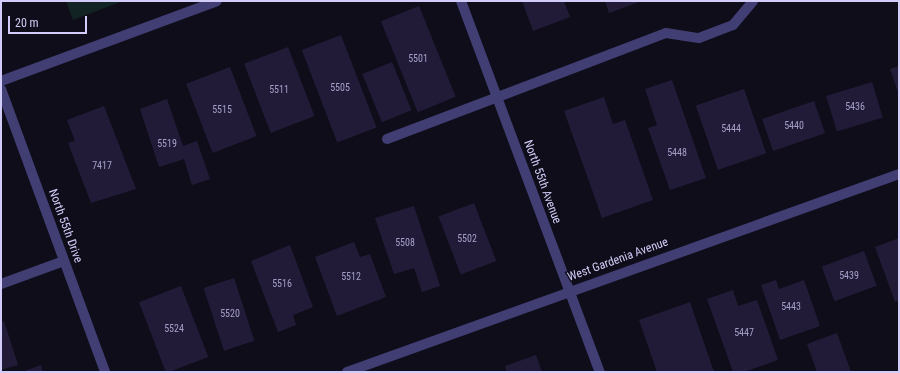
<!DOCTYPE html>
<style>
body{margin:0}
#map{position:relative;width:900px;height:373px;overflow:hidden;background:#0f0d1a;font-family:"Roboto Condensed",sans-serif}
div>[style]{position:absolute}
.green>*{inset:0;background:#112322}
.building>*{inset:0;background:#211b38;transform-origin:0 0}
.service>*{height:10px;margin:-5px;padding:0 5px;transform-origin:5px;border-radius:5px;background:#403e73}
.minor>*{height:10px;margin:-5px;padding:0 5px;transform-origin:5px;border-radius:5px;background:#403e73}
.tertiary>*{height:10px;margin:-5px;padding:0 5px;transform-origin:5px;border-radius:5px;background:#403e73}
span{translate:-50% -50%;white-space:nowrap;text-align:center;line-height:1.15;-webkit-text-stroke:3px #0f0d1a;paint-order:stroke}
.number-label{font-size:10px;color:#a5a0c8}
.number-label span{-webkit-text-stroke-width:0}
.street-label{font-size:12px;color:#d1cdf8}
.frame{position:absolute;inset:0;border:2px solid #d1cdf8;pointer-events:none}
.scale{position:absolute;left:8px;top:16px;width:79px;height:18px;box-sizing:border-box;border:2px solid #d1cdf8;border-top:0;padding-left:5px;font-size:12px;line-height:14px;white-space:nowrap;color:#d1cdf8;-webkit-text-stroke:3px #0f0d1a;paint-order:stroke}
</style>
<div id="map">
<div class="green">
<div style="clip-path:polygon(66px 1px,123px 1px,73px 20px)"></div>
</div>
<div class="building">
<div style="clip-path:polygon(522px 1px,564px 1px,570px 17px,533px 31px)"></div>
<div style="clip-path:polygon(605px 1px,642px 1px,609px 13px)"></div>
<div style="left:419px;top:6px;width:98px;height:41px;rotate:68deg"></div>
<div style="left:341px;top:35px;width:99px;height:42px;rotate:69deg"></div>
<div style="left:288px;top:47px;width:74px;height:47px;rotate:69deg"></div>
<div style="left:392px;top:62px;width:52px;height:32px;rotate:68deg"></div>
<div style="clip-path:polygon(899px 66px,899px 95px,890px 69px)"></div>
<div style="left:230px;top:67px;width:74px;height:47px;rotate:69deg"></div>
<div style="clip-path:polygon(672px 80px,706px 178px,670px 190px,648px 128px,657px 125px,645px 89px)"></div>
<div style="left:872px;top:82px;width:37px;height:48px;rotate:73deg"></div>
<div style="left:744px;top:89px;width:68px;height:51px;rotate:71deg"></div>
<div style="clip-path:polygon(604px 97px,613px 124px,625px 120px,653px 200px,602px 218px,564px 111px)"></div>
<div style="clip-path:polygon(167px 99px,183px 146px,197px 141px,210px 179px,192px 185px,184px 159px,159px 167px,140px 109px)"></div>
<div style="left:814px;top:101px;width:34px;height:55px;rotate:71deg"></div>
<div style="clip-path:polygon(104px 106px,136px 189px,91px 203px,68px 143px,75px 141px,67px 120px)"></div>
<div style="left:474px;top:203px;width:62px;height:38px;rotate:69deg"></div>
<div style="clip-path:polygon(414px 206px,440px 286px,422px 292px,414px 268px,394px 274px,375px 218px)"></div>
<div style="clip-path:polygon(899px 238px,899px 301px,895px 302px,875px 247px)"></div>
<div style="clip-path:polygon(354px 242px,360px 257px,370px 254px,386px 297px,337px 316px,315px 257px)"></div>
<div style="clip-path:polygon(290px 245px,313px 307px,293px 315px,296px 325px,278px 332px,251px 261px)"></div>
<div style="left:864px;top:251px;width:37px;height:45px;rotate:70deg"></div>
<div style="left:234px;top:278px;width:66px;height:32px;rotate:72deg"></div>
<div style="clip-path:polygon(776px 280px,779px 289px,804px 280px,820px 326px,780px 340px,761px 285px)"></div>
<div style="left:181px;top:286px;width:76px;height:45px;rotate:69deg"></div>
<div style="clip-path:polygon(733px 290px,738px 306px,757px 300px,778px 360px,744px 372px,733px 372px,707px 299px)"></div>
<div style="clip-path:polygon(690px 302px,714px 372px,657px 372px,639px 320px)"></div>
<div style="clip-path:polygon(4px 321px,18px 365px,1px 370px,1px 322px)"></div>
<div style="clip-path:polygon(837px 333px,851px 372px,817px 372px,807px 344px)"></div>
<div style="clip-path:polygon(536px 355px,542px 372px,507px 372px,505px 366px)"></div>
<div style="clip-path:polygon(41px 365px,43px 372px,22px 372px)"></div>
</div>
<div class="service">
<div style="left:387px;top:139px;width:298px;rotate:-20.8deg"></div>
<div style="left:666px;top:33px;width:33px;rotate:9deg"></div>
<div style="left:699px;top:38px;width:36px;rotate:-21deg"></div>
<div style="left:733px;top:25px;width:31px;rotate:-50deg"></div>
<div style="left:1px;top:284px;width:67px;rotate:-20.1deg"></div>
</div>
<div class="minor">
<div style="left:1px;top:89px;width:302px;rotate:69.8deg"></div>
<div style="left:347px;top:372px;width:586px;rotate:-19.73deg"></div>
</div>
<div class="tertiary">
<div style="left:461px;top:1px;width:396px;rotate:69.5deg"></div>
<div style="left:1px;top:81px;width:230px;rotate:-20.3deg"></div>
</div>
<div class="number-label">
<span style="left:418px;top:59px">5501</span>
<span style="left:340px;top:88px">5505</span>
<span style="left:279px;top:90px">5511</span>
<span style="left:855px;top:107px">5436</span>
<span style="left:222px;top:110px">5515</span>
<span style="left:794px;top:126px">5440</span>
<span style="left:731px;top:129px">5444</span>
<span style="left:167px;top:144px">5519</span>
<span style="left:677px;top:153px">5448</span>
<span style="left:102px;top:166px">7417</span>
<span style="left:467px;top:239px">5502</span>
<span style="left:405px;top:243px">5508</span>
<span style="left:849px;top:276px">5439</span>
<span style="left:351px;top:277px">5512</span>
<span style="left:282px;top:284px">5516</span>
<span style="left:791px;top:307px">5443</span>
<span style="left:230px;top:314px">5520</span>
<span style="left:174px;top:329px">5524</span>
<span style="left:744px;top:333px">5447</span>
</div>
<div class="street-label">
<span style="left:542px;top:182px;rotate:70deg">North 55th Avenue</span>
<span style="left:65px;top:226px;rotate:70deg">North 55th Drive</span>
<span style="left:618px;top:260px;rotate:-20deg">West Gardenia Avenue</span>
</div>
<div class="frame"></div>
<div class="scale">20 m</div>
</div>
